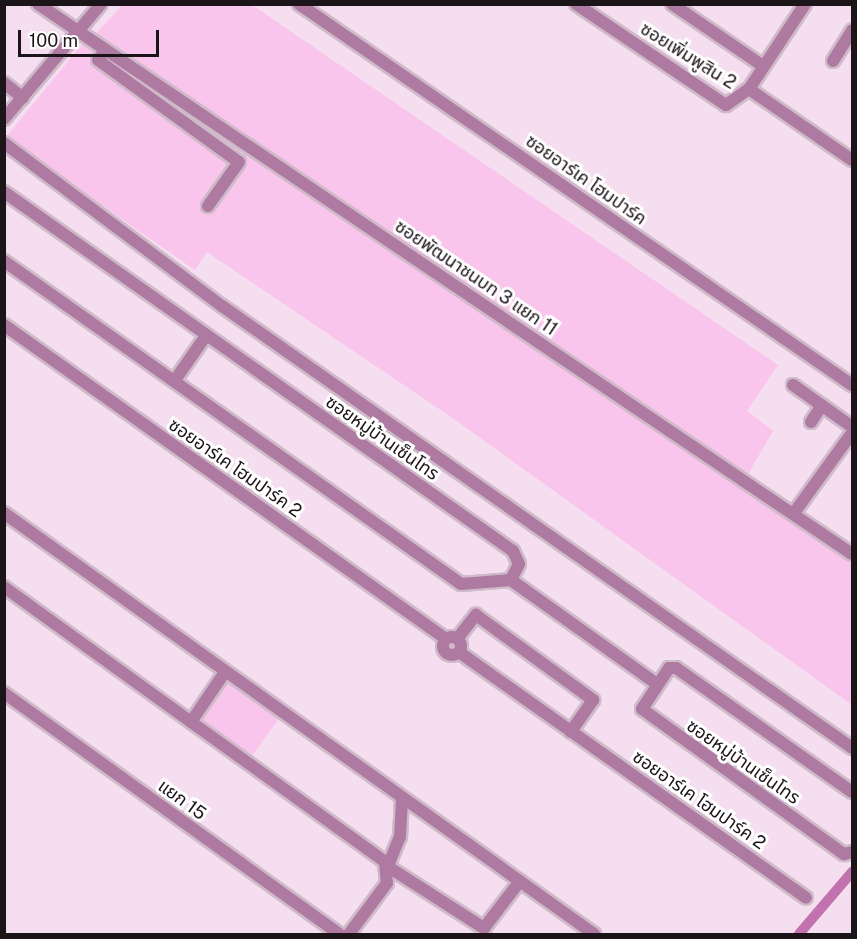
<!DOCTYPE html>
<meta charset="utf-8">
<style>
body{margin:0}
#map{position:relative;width:857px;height:939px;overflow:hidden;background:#f5deef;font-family:"Public Sans","Noto Sans Thai",sans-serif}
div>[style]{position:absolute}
.green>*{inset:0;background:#fac5ec;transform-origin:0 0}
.canal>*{height:10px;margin:-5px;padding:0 5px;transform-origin:5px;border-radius:5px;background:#c172af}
.roads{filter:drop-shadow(2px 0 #cebac8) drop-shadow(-2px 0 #cebac8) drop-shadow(0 2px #cebac8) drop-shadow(0 -2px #cebac8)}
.minor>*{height:12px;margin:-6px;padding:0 6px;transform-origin:6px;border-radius:6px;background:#af7aa2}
.minor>.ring{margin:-6px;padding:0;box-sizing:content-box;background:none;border:12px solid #af7aa2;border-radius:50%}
span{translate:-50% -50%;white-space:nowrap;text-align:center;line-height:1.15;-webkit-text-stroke:6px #fff;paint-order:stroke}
.street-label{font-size:18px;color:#1b1419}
.frame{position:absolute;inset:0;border:6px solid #1b1419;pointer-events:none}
.scale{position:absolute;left:18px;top:30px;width:141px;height:27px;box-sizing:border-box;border:3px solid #1b1419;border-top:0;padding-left:8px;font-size:18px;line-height:21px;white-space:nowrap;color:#1b1419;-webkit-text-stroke:4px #fff;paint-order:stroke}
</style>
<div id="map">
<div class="green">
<div style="clip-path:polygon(122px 5px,252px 5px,778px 365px,747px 411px,773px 431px,748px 474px,93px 37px)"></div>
<div style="clip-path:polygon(84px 42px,762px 503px,801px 521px,852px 559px,852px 705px,451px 417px,207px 252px,195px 270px,5px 138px)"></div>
<div style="left:225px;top:679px;width:67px;height:51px;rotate:36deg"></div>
</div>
<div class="canal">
<div style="left:799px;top:934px;width:82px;rotate:-49.5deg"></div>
</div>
<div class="roads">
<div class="minor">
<div style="left:38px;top:4px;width:982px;rotate:34.05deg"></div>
<div style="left:299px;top:4px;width:672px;rotate:34.57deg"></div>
<div style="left:576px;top:4px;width:181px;rotate:34deg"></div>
<div style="left:726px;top:105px;width:28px;rotate:-35deg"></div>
<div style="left:749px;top:89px;width:102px;rotate:-56.6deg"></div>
<div style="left:672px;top:4px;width:110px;rotate:34.3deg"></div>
<div style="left:105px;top:50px;width:12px;rotate:125deg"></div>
<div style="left:98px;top:60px;width:174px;rotate:35.9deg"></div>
<div style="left:239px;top:162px;width:54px;rotate:125.2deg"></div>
<div style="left:833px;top:61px;width:36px;rotate:-58deg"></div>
<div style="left:4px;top:83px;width:24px;rotate:38deg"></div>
<div style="left:749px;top:89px;width:125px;rotate:34.6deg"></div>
<div style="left:4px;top:119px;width:150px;rotate:-49.9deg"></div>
<div style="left:4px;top:143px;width:272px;rotate:36.8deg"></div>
<div style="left:222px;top:306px;width:770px;rotate:35.05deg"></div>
<div style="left:4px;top:192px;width:623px;rotate:35.2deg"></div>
<div style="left:513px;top:551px;width:14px;rotate:65deg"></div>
<div style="left:519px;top:564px;width:18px;rotate:117deg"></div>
<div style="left:511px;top:580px;width:50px;rotate:175.4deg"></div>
<div style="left:461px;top:584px;width:560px;rotate:-144.75deg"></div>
<div style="left:4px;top:325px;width:542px;rotate:35.39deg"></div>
<div style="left:175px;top:380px;width:52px;rotate:-55.1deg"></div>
<div style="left:793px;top:385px;width:72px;rotate:35.4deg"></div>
<div style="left:811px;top:422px;width:20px;rotate:-57deg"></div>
<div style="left:4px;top:513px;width:725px;rotate:35.51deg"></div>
<div style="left:794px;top:513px;width:99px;rotate:-54.1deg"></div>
<div style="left:511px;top:580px;width:179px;rotate:35.5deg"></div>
<div style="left:4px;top:587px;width:470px;rotate:35.8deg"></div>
<div style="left:385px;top:862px;width:21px;rotate:85deg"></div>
<div style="left:387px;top:883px;width:64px;rotate:126.7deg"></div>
<div class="ring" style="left:443px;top:637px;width:6px;height:6px"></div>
<div style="left:457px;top:639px;width:31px;rotate:-52deg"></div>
<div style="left:476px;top:615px;width:145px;rotate:36deg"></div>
<div style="left:593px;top:700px;width:39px;rotate:125deg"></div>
<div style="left:459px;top:652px;width:425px;rotate:35.3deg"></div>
<div style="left:4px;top:693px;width:413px;rotate:35.7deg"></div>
<div style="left:191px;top:722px;width:60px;rotate:-55.8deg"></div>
<div style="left:852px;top:792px;width:215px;rotate:-144.8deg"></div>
<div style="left:676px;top:668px;width:7px;rotate:180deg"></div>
<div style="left:669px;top:668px;width:49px;rotate:123.4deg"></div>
<div style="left:642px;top:709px;width:249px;rotate:35.7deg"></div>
<div style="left:844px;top:854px;width:8px;rotate:-14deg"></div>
<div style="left:388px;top:866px;width:31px;rotate:-68deg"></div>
<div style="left:400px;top:837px;width:39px;rotate:-87deg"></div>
<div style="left:390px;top:868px;width:112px;rotate:32.6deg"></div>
<div style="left:484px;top:928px;width:59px;rotate:-52.5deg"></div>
</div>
</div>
<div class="street-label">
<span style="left:688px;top:56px;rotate:32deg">ซอยเพิ่มพูสิน 2</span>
<span style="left:586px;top:180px;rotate:35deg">ซอยอาร์เค โฮมปาร์ค</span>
<span style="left:476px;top:278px;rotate:34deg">ซอยพัฒนาชนบท 3 แยก 11</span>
<span style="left:382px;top:438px;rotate:35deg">ซอยหมู่บ้านเซ็นโทร</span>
<span style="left:235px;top:468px;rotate:35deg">ซอยอาร์เค โฮมปาร์ค 2</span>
<span style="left:743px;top:762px;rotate:35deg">ซอยหมู่บ้านเซ็นโทร</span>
<span style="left:182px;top:800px;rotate:36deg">แยก 15</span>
<span style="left:699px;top:800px;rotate:35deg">ซอยอาร์เค โฮมปาร์ค 2</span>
</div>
<div class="frame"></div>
<div class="scale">100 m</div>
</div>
